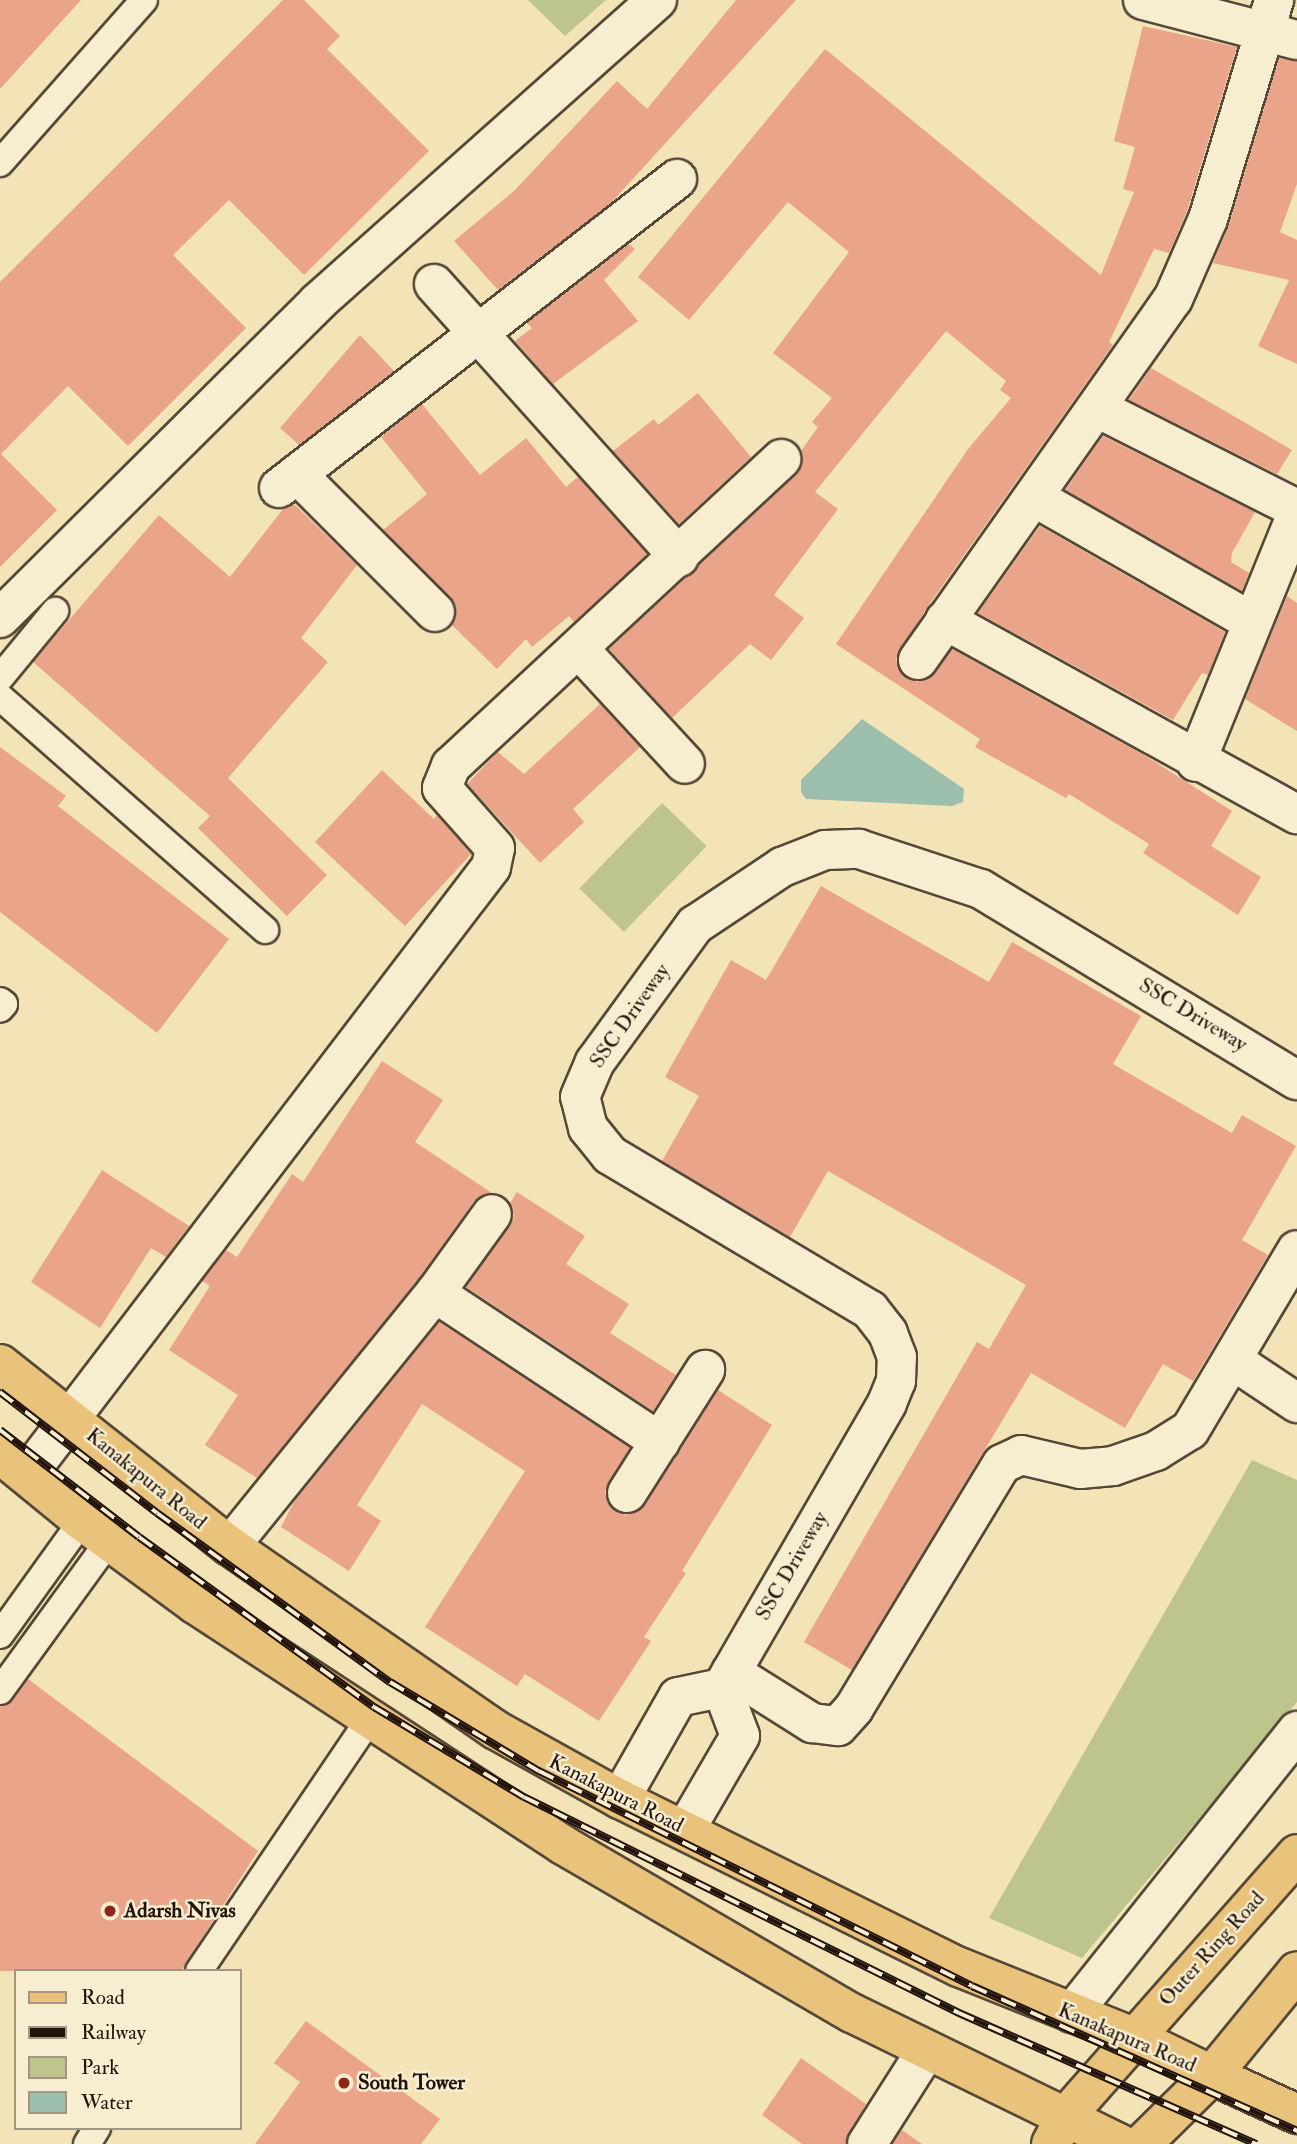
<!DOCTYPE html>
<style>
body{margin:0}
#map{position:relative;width:1297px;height:2144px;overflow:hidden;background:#f2e4b6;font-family:"IM FELL Double Pica",serif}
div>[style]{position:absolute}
.green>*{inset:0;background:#bdc48c;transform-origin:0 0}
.water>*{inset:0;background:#9bbfac}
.building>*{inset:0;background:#eaa48a}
.roads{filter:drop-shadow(2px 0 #564837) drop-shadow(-2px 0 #564837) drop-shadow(0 2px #564837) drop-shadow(0 -2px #564837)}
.service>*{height:26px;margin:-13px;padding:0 13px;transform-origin:13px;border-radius:13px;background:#f7edd0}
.minor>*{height:38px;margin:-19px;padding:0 19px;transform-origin:19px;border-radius:19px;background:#f7edd0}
.primary>*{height:38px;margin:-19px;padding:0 19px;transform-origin:19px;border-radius:19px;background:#e9c27b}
.trunk>*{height:38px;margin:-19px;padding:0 19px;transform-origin:19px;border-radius:19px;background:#e9c27b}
.rail>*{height:8px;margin-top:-4px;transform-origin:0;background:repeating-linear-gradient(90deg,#f7edd0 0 16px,#22140d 0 32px);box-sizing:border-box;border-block:2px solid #22140d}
.dots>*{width:19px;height:19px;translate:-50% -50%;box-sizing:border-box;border:4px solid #f7edd0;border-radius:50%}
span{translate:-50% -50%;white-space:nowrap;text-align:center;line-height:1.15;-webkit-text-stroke:5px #f7edd0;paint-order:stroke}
.street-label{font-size:21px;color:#22140d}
.poi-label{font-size:21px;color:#22140d;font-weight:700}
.left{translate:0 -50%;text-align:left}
.legend{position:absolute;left:14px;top:1969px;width:228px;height:161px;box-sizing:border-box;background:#f7edd0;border:2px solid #a29682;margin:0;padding:9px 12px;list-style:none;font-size:21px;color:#22140d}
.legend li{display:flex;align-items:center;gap:14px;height:35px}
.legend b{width:35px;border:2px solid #a29682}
</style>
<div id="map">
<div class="green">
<div style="clip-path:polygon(528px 0,606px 0,565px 36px)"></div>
<div style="left:662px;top:803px;width:62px;height:119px;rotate:44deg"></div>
<div style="clip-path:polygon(1252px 1460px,1297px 1480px,1297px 1702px,1082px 1958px,989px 1918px)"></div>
</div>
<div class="water">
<div style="clip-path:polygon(862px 719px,964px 789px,963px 802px,952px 806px,806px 799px,801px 792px,801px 780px)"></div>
</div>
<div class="building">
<div style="clip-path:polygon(0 0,81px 0,0 89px)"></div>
<div style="clip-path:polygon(283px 0,304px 0,340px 36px,327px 49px,429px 151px,304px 275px,229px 200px,173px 255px,246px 328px,128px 446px,68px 386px,1px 454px,57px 510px,0 567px,0 282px)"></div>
<div style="clip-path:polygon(736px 0,796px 0,610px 204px,498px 290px,454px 241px,515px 190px,617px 81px,647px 109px)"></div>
<div style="clip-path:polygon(1143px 26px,1237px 47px,1187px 211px,1169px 253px,1154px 249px,1109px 342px,1113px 345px,926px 609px,896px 659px,905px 677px,917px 682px,935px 673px,952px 649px,1149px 758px,1232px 811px,1211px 846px,1261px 877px,1238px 915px,1143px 853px,1149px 844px,1069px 794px,1066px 798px,975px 747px,980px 739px,836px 644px,968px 449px,1011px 398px,1000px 390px,1006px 381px,946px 331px,815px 492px,838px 509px,774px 595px,804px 618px,771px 660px,750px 644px,672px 718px,609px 649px,796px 475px,802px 465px,801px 451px,818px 427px,812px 422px,832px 398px,773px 353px,849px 252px,788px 202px,689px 320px,638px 277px,825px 49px,1101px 275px,1134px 192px,1123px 189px,1135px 147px,1114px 141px)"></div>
<div style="clip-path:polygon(1279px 58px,1297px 61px,1297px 184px,1280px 232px,1297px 240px,1297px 364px,1258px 346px,1289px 280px,1213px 263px,1229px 225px)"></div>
<div style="clip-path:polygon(629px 244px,635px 249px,604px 280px,638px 321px,553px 384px,515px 341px,532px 328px,527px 323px)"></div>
<div style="clip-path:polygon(360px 335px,394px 371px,299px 445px,280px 428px)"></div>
<div style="clip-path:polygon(1151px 368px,1292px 450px,1277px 474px,1129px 400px)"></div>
<div style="clip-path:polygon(698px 393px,751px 457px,679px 524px,613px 451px,654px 419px,658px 425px)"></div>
<div style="clip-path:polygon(422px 404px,480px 475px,526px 438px,566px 487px,578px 477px,647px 554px,574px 622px,569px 616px,532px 647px,526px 639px,497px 669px,452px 625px,456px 607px,450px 597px,383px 530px,427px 494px,381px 437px)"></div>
<div style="clip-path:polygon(1103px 436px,1255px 512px,1232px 553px,1231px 562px,1249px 573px,1242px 591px,1065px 490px)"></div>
<div style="clip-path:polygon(294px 504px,357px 565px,301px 638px,328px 662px,228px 778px,327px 875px,287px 916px,198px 828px,210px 816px,33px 662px,159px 515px,230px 577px,283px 509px)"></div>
<div style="clip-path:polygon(1040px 526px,1225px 632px,1208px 675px,1202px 673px,1173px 720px,978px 613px)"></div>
<div style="clip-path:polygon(1287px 596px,1297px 603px,1297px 731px,1245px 699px)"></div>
<div style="clip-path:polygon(600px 704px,640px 747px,573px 809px,584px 822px,540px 863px,467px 784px,498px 752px,524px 774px)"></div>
<div style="clip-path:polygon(0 747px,66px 796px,58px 806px,229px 939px,157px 1033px,0 912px)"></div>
<div style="clip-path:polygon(382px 770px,434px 819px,437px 815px,471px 854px,405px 926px,315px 842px)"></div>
<div style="clip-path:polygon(821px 886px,989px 982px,1012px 942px,1141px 1016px,1113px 1064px,1232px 1133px,1242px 1115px,1296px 1146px,1242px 1240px,1268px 1255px,1193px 1381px,1163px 1364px,1125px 1428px,1031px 1373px,852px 1670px,804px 1642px,977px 1342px,989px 1349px,1026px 1285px,828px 1171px,790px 1237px,662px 1161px,699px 1096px,665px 1077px,731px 960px,766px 980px)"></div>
<div style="clip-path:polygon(382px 1061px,443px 1100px,415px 1142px,492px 1193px,474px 1201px,418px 1280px,257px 1478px,205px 1445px,238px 1395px,169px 1350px,210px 1286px,202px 1281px,226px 1250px,237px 1257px,241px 1251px,292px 1174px,303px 1182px)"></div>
<div style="clip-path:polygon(102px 1170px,189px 1226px,166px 1257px,151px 1248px,100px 1328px,31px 1282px)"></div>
<div style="clip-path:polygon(517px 1192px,585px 1236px,566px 1264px,629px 1304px,610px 1333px,676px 1375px,653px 1411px,466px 1287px,510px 1226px,514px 1216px,510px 1203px)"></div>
<div style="clip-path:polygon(439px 1322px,630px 1448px,605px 1491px,608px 1504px,625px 1515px,645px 1505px,718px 1390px,772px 1425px,682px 1571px,686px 1573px,644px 1637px,651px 1641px,599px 1721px,525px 1674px,517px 1686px,425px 1627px,525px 1471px,422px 1404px,357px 1505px,381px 1521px,349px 1571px,281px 1527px,294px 1502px)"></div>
<div style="clip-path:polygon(28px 1679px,258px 1851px,181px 1971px,0 1971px,0 1706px,12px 1701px)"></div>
<div style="clip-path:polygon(306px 2021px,440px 2119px,421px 2144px,255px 2144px,300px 2082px,274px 2063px)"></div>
<div style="clip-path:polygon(801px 2058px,866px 2104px,845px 2144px,802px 2144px,762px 2115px)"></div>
<div style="clip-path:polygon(902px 2130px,922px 2144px,893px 2144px)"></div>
</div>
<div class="roads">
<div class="service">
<div style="left:0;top:163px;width:217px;rotate:-48.5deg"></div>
<div style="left:0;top:678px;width:87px;rotate:-50.6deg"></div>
<div style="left:0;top:697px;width:353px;rotate:41.3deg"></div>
<div style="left:0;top:1001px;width:5px;rotate:37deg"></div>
<div style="left:4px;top:1004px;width:6px;rotate:129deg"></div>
<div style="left:0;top:1635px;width:140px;rotate:-54.3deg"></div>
<div style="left:0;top:1691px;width:185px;rotate:-54deg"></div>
<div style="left:199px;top:1971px;width:305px;rotate:-55.9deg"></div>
<div style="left:87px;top:2144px;width:19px;rotate:-58deg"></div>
</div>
<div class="minor">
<div style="left:1143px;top:0;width:159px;rotate:14.6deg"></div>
<div style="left:434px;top:284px;width:367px;rotate:48.1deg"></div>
<div style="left:1099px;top:409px;width:222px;rotate:26.8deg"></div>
<div style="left:297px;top:474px;width:195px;rotate:45deg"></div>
<div style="left:279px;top:488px;width:504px;rotate:-37.83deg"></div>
<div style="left:1034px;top:497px;width:251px;rotate:29.8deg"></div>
<div style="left:0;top:618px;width:448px;rotate:-44.8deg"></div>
<div style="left:318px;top:302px;width:454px;rotate:-41.7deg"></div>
<div style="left:945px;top:620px;width:402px;rotate:28.9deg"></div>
<div style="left:579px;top:649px;width:156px;rotate:47.3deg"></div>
<div style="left:918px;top:660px;width:442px;rotate:-54.8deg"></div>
<div style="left:1173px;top:299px;width:87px;rotate:-66.4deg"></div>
<div style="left:1208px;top:219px;width:229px;rotate:-73.2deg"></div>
<div style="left:1196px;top:762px;width:269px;rotate:-67.9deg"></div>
<div style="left:435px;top:1293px;width:270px;rotate:33.5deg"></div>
<div style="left:1234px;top:1361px;width:76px;rotate:33.7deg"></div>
<div style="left:27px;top:1475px;width:765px;rotate:-52.65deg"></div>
<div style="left:491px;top:867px;width:19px;rotate:-78deg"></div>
<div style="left:495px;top:848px;width:80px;rotate:-131.5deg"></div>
<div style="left:442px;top:788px;width:24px;rotate:-68deg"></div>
<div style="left:451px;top:766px;width:451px;rotate:-42.9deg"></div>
<div style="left:627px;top:1493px;width:146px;rotate:-57.6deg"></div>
<div style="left:230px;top:1546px;width:326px;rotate:-51deg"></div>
<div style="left:435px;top:1293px;width:97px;rotate:-54.2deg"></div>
<div style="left:731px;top:1672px;width:96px;rotate:32.2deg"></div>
<div style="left:812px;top:1723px;width:26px;rotate:7deg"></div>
<div style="left:838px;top:1726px;width:24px;rotate:-48deg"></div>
<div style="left:854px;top:1708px;width:285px;rotate:-58.8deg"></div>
<div style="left:1002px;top:1464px;width:21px;rotate:-25deg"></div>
<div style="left:1021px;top:1455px;width:61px;rotate:13.3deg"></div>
<div style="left:1080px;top:1469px;width:33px;rotate:-5deg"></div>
<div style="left:1113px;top:1466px;width:46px;rotate:-19.2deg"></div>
<div style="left:1156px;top:1451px;width:40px;rotate:-32deg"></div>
<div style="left:1190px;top:1430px;width:209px;rotate:-59.3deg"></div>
<div style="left:722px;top:1688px;width:329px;rotate:-59.9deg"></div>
<div style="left:887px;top:1403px;width:24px;rotate:-68deg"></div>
<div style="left:896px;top:1381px;width:24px;rotate:-88deg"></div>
<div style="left:897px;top:1357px;width:26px;rotate:-111deg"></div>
<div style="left:888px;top:1333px;width:29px;rotate:-128deg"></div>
<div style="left:870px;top:1310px;width:303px;rotate:-149.2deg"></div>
<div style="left:610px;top:1155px;width:35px;rotate:-129deg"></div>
<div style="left:588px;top:1128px;width:32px;rotate:-104deg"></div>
<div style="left:580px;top:1097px;width:38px;rotate:-67deg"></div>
<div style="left:595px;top:1062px;width:170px;rotate:-53.9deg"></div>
<div style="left:695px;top:925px;width:105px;rotate:-33.7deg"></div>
<div style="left:782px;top:867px;width:46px;rotate:-21.6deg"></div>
<div style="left:825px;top:850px;width:34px;rotate:-2deg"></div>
<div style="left:859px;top:849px;width:128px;rotate:18.2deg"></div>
<div style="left:981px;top:889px;width:369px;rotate:31.2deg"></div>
<div style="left:620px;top:1799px;width:117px;rotate:-60.4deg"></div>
<div style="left:678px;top:1697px;width:45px;rotate:-11.6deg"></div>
<div style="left:722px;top:1688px;width:51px;rotate:69.4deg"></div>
<div style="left:740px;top:1736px;width:109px;rotate:120.3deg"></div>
<div style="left:1072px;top:2013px;width:361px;rotate:-51.4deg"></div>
<div style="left:867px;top:2144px;width:110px;rotate:-57.6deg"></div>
</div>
<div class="primary">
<div style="left:1212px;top:2075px;width:94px;rotate:24.6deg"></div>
</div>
<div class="trunk">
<div style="left:0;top:1364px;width:293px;rotate:38.4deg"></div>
<div style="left:230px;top:1546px;width:323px;rotate:34.7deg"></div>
<div style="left:496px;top:1730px;width:142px;rotate:29.1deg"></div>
<div style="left:620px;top:1799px;width:378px;rotate:26.4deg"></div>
<div style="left:959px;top:1967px;width:191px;rotate:21.9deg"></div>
<div style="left:1136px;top:2038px;width:85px;rotate:26deg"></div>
<div style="left:0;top:1454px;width:106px;rotate:39.3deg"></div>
<div style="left:82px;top:1521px;width:140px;rotate:36.3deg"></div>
<div style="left:195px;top:1604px;width:440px;rotate:33.2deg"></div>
<div style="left:563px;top:1845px;width:334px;rotate:30.2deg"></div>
<div style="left:852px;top:2013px;width:298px;rotate:26deg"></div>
<div style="left:1051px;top:2144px;width:32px;rotate:-62deg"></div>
<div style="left:1066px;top:2116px;width:349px;rotate:-48.6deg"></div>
<div style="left:1142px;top:2144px;width:98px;rotate:-44.6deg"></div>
<div style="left:1212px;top:2075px;width:134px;rotate:-50.7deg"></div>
</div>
</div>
<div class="rail">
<div style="left:0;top:1392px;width:198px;rotate:37.6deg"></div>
<div style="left:157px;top:1513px;width:288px;rotate:36deg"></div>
<div style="left:390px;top:1682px;width:174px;rotate:30.9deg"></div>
<div style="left:539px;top:1771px;width:483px;rotate:26.4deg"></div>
<div style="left:972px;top:1986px;width:356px;rotate:24deg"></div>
<div style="left:0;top:1430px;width:175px;rotate:37.6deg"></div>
<div style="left:139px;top:1537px;width:290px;rotate:35.9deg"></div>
<div style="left:374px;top:1707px;width:175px;rotate:31deg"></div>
<div style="left:524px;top:1797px;width:486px;rotate:26.4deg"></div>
<div style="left:959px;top:2013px;width:325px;rotate:23.8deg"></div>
</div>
<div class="dots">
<div style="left:110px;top:1911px;background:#8f2418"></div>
<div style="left:344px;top:2083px;background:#8f2418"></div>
</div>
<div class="street-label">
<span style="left:1193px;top:1015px;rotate:31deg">SSC Driveway</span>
<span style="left:630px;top:1016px;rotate:-55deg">SSC Driveway</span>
<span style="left:146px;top:1479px;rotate:39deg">Kanakapura Road</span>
<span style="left:792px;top:1566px;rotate:-60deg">SSC Driveway</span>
<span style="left:616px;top:1794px;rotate:27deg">Kanakapura Road</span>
<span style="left:1212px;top:1949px;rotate:-48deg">Outer Ring Road</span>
<span style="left:1127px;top:2038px;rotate:23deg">Kanakapura Road</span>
</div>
<div class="poi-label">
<span class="left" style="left:124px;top:1911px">Adarsh Nivas</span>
<span class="left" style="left:358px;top:2083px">South Tower</span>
</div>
<ul class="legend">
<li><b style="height:9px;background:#e9c27b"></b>Road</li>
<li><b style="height:9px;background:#22140d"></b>Railway</li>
<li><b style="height:19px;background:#bdc48c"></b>Park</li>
<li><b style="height:19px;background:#9bbfac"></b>Water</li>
</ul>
</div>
